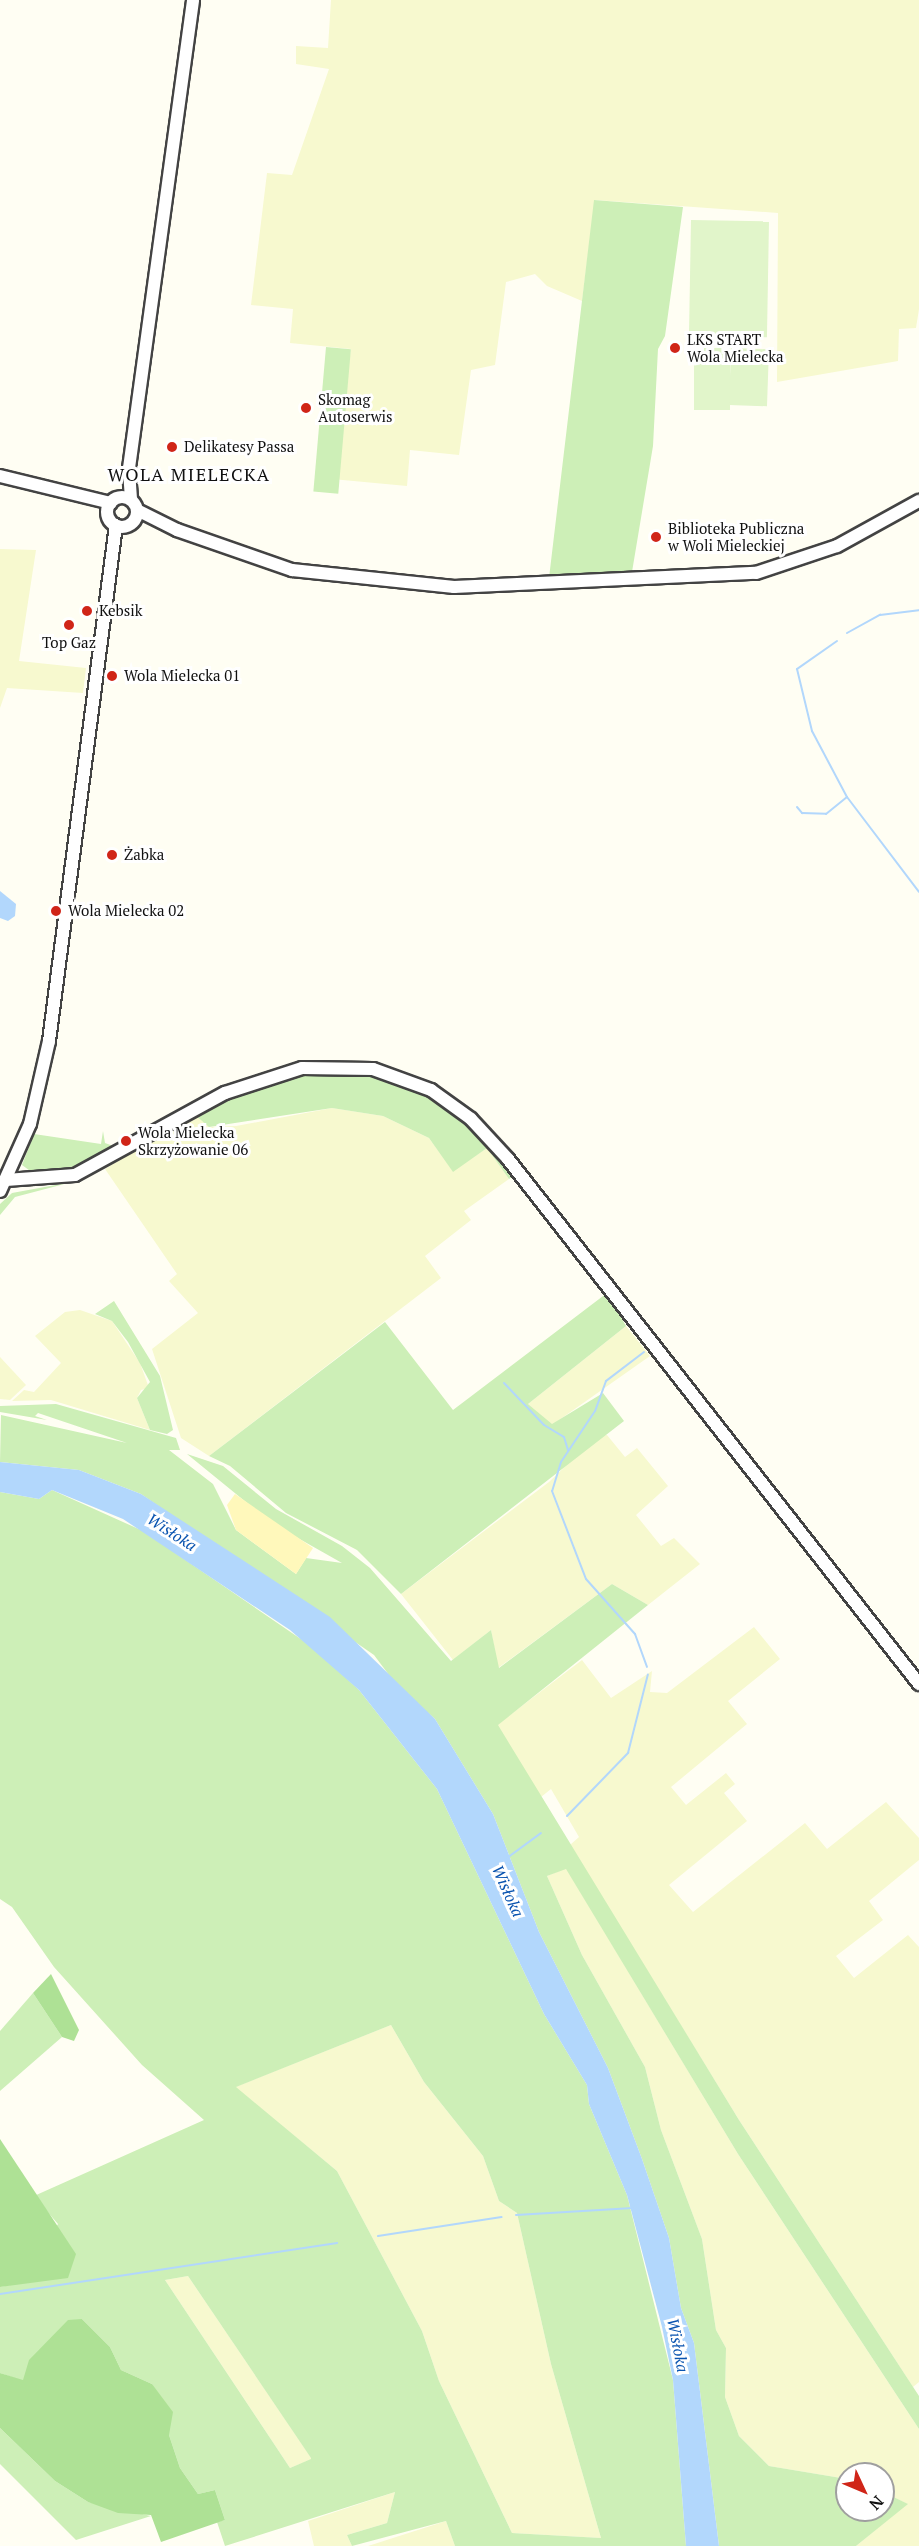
<!DOCTYPE html>
<meta charset="utf-8">
<style>
body{margin:0}
#map{position:relative;width:919px;height:2546px;overflow:hidden;background:#fffef3;font-family:"PT Serif",serif}
div>[style]{position:absolute}
.farmland>*{inset:0;background:#f7f9cf}
.green>*{inset:0;background:#cdefb7;transform-origin:0 0}
.forest>*{inset:0;background:#aee195}
.sand>*{inset:0;background:#fff8bb}
.pitch>*{inset:0;background:#e1f5ca;transform-origin:0 0}
.water>*{inset:0;background:#b2d7fc}
.stream>*{height:2px;margin:-1px;padding:0 1px;transform-origin:1px;border-radius:1px;background:#b2d7fc}
.roads{filter:drop-shadow(2px 0 #434343) drop-shadow(-2px 0 #434343) drop-shadow(0 2px #434343) drop-shadow(0 -2px #434343)}
.minor>*{height:12px;margin:-6px;padding:0 6px;transform-origin:6px;border-radius:6px;background:#fff}
.minor>.ring{margin:-6px;padding:0;box-sizing:content-box;background:none;border:12px solid #fff;border-radius:50%}
.dots>*{width:16px;height:16px;translate:-50% -50%;box-sizing:border-box;border:3px solid #fff;border-radius:50%}
span{translate:-50% -50%;white-space:nowrap;text-align:center;line-height:1.15;-webkit-text-stroke:6px #fff;paint-order:stroke}
.poi-label{font-size:15px;color:#101010}
.left{translate:0 -50%;text-align:left}
.water-label{font-size:16px;color:#0a54b0;font-style:italic}
.quarter-label{font-size:18px;color:#101010;letter-spacing:1.5px}
.north{position:absolute;left:835px;top:2462px;width:60px;height:60px;box-sizing:border-box;background:#fff;border:2px solid #9f9f9f;border-radius:50%;rotate:134deg;font-size:16px;font-weight:700;line-height:24px;text-align:center;color:#101010}
.north::after{content:'';display:block;margin:auto;width:21px;height:27px;background:#d02518;clip-path:polygon(50% 0,100% 100%,50% 72%,0 100%)}
</style>
<div id="map">
<div class="farmland">
<div style="clip-path:polygon(331px 0,919px 0,919px 309px,916px 328px,899px 329px,898px 361px,777px 382px,778px 213px,595px 200px,582px 301px,547px 286px,535px 274px,506px 282px,495px 365px,471px 370px,459px 455px,410px 450px,407px 486px,332px 479px,351px 349px,290px 343px,293px 309px,251px 305px,267px 173px,292px 175px,329px 69px,296px 64px,296px 46px,328px 48px)"></div>
<div style="clip-path:polygon(0 549px,36px 550px,19px 661px,86px 668px,83px 693px,7px 688px,0 708px)"></div>
<div style="clip-path:polygon(332px 1108px,383px 1116px,429px 1138px,453px 1171px,487px 1148px,509px 1179px,464px 1211px,471px 1220px,425px 1256px,441px 1278px,209px 1456px,181px 1438px,152px 1349px,198px 1313px,169px 1281px,177px 1274px,105px 1169px,194px 1114px,210px 1127px,236px 1126px)"></div>
<div style="clip-path:polygon(80px 1310px,112px 1321px,140px 1363px,149px 1388px,141px 1390px,137px 1398px,150px 1430px,51px 1400px,12px 1401px,24px 1390px,34px 1392px,61px 1363px,35px 1336px,65px 1312px)"></div>
<div style="clip-path:polygon(626px 1326px,650px 1356px,552px 1425px,528px 1404px)"></div>
<div style="clip-path:polygon(0 1357px,26px 1385px,10px 1400px,0 1399px)"></div>
<div style="clip-path:polygon(607px 1435px,625px 1457px,637px 1448px,668px 1486px,636px 1515px,661px 1546px,674px 1538px,700px 1564px,648px 1605px,612px 1584px,498px 1668px,491px 1630px,453px 1660px,401px 1594px,549px 1482px,597px 1436px)"></div>
<div style="clip-path:polygon(754px 1627px,780px 1659px,728px 1701px,747px 1724px,671px 1787px,686px 1805px,726px 1773px,735px 1784px,724px 1793px,747px 1821px,669px 1885px,693px 1912px,805px 1823px,827px 1849px,886px 1802px,919px 1838px,919px 1860px,869px 1901px,883px 1920px,836px 1956px,854px 1978px,908px 1935px,919px 1947px,919px 2382px,913px 2387px,739px 2120px,570px 1845px,579px 1837px,551px 1789px,541px 1797px,497px 1725px,582px 1660px,611px 1698px,652px 1671px,650px 1692px,667px 1693px)"></div>
<div style="clip-path:polygon(566px 1868px,738px 2154px,919px 2429px,919px 2546px,856px 2546px,907px 2504px,883px 2492px,883px 2474px,847px 2474px,847px 2479px,769px 2466px,739px 2436px,725px 2397px,726px 2348px,716px 2330px,702px 2239px,661px 2130px,645px 2067px,582px 1955px,547px 1876px)"></div>
<div style="clip-path:polygon(391px 2025px,424px 2082px,483px 2156px,499px 2201px,517px 2213px,551px 2364px,601px 2538px,512px 2533px,439px 2381px,422px 2331px,337px 2171px,235px 2087px)"></div>
<div style="clip-path:polygon(188px 2276px,312px 2459px,290px 2468px,165px 2280px)"></div>
<div style="clip-path:polygon(395px 2492px,387px 2523px,347px 2535px,352px 2546px,314px 2546px,308px 2521px)"></div>
<div style="clip-path:polygon(446px 2521px,455px 2546px,368px 2546px)"></div>
</div>
<div class="green">
<div style="clip-path:polygon(594px 200px,683px 207px,665px 336px,658px 349px,653px 446px,632px 572px,549px 578px)"></div>
<div style="left:326px;top:347px;width:25px;height:145px;rotate:5deg"></div>
<div style="clip-path:polygon(300px 1073px,372px 1074px,430px 1095px,468px 1122px,515px 1175px,509px 1179px,487px 1148px,453px 1172px,429px 1138px,383px 1116px,332px 1108px,209px 1127px,194px 1114px,223px 1098px)"></div>
<div style="clip-path:polygon(103px 1131px,105px 1143px,116px 1147px,84px 1165px,33px 1173px,22px 1165px,34px 1134px,101px 1144px)"></div>
<div style="clip-path:polygon(72px 1182px,15px 1197px,0 1215px,0 1204px,12px 1193px)"></div>
<div style="clip-path:polygon(607px 1293px,626px 1326px,528px 1404px,552px 1424px,603px 1393px,624px 1421px,401px 1594px,357px 1550px,286px 1513px,230px 1466px,209px 1456px,385px 1322px,453px 1410px)"></div>
<div style="clip-path:polygon(114px 1301px,160px 1376px,173px 1430px,167px 1434px,150px 1430px,137px 1398px,150px 1382px,128px 1342px,112px 1321px,95px 1314px)"></div>
<div style="clip-path:polygon(56px 1404px,176px 1438px,180px 1450px,169px 1450px,213px 1484px,236px 1530px,296px 1574px,306px 1558px,342px 1563px,273px 1524px,187px 1454px,223px 1466px,276px 1509px,342px 1546px,370px 1568px,451px 1661px,491px 1630px,499px 1668px,612px 1584px,648px 1605px,498px 1725px,739px 2120px,919px 2396px,919px 2429px,738px 2154px,566px 1869px,547px 1876px,582px 1955px,645px 2067px,661px 2130px,702px 2239px,716px 2330px,726px 2348px,725px 2397px,739px 2436px,769px 2466px,847px 2479px,847px 2510px,883px 2510px,883px 2492px,908px 2504px,856px 2546px,719px 2546px,694px 2343px,681px 2308px,669px 2238px,642px 2159px,608px 2068px,539px 1932px,493px 1814px,435px 1719px,395px 1683px,374px 1655px,141px 1494px,79px 1470px,0 1462px,1px 1415px,127px 1443px,38px 1413px,35px 1416px,47px 1420px,0 1412px,0 1406px)"></div>
<div style="clip-path:polygon(evenodd,52px 1490px,143px 1531px,311px 1646px,359px 1690px,437px 1789px,544px 2014px,587px 2085px,589px 2104px,627px 2195px,673px 2380px,686px 2546px,455px 2546px,446px 2521px,352px 2546px,347px 2535px,387px 2523px,395px 2492px,225px 2546px,217px 2522px,225px 2520px,215px 2490px,198px 2494px,180px 2468px,152px 2384px,121px 2370px,110px 2347px,82px 2319px,23px 2381px,0 2373px,0 2287px,21px 2283px,58px 2224px,34px 2196px,204px 2120px,142px 2065px,54px 1967px,12px 1907px,0 1899px,0 1492px,39px 1499px,52px 1490px,391px 2025px,424px 2082px,483px 2156px,499px 2201px,517px 2213px,551px 2364px,601px 2538px,512px 2533px,439px 2381px,422px 2331px,337px 2171px,236px 2087px,391px 2025px,52px 1490px,188px 2276px,311px 2458px,311px 2459px,290px 2468px,165px 2280px,188px 2276px)"></div>
<div style="clip-path:polygon(33px 1993px,62px 2037px,0 2091px,0 2031px)"></div>
<div style="clip-path:polygon(0 2428px,55px 2481px,88px 2502px,151px 2516px,76px 2540px,0 2464px)"></div>
</div>
<div class="forest">
<div style="clip-path:polygon(51px 1974px,79px 2030px,74px 2041px,62px 2037px,33px 1993px)"></div>
<div style="clip-path:polygon(0 2139px,76px 2254px,68px 2278px,0 2287px)"></div>
<div style="clip-path:polygon(82px 2319px,110px 2347px,121px 2370px,152px 2384px,173px 2412px,169px 2435px,180px 2468px,198px 2494px,215px 2490px,225px 2520px,161px 2542px,151px 2515px,118px 2513px,88px 2502px,55px 2481px,0 2428px,0 2373px,23px 2380px,29px 2360px,68px 2320px)"></div>
</div>
<div class="sand">
<div style="clip-path:polygon(235px 1494px,313px 1548px,296px 1574px,236px 1530px,227px 1505px)"></div>
</div>
<div class="pitch">
<div style="left:691px;top:220px;width:78px;height:116px;rotate:1deg"></div>
<div style="left:694px;top:348px;width:36px;height:62px"></div>
<div style="left:731px;top:348px;width:38px;height:57px;rotate:2deg"></div>
</div>
<div class="water">
<div style="clip-path:polygon(0 891px,16px 904px,15px 916px,8px 921px,0 918px)"></div>
<div style="clip-path:polygon(0 1462px,79px 1470px,141px 1494px,330px 1617px,435px 1719px,493px 1814px,539px 1932px,608px 2068px,642px 2159px,669px 2238px,681px 2308px,694px 2343px,719px 2546px,686px 2546px,673px 2380px,662px 2327px,627px 2195px,589px 2104px,587px 2085px,544px 2014px,437px 1789px,359px 1690px,290px 1630px,123px 1519px,52px 1490px,39px 1499px,0 1492px)"></div>
</div>
<div class="stream">
<div style="left:847px;top:633px;width:38px;rotate:-29deg"></div>
<div style="left:880px;top:615px;width:39px;rotate:-7deg"></div>
<div style="left:837px;top:641px;width:49px;rotate:145deg"></div>
<div style="left:797px;top:669px;width:64px;rotate:76.4deg"></div>
<div style="left:812px;top:731px;width:75px;rotate:62.1deg"></div>
<div style="left:847px;top:797px;width:119px;rotate:52.8deg"></div>
<div style="left:797px;top:807px;width:8px;rotate:50deg"></div>
<div style="left:802px;top:813px;width:24px;rotate:2deg"></div>
<div style="left:826px;top:814px;width:27px;rotate:-39deg"></div>
<div style="left:644px;top:1352px;width:48px;rotate:142.7deg"></div>
<div style="left:606px;top:1381px;width:32px;rotate:110deg"></div>
<div style="left:595px;top:1411px;width:61px;rotate:123.7deg"></div>
<div style="left:561px;top:1462px;width:30px;rotate:107deg"></div>
<div style="left:552px;top:1491px;width:94px;rotate:68.9deg"></div>
<div style="left:586px;top:1579px;width:74px;rotate:48.3deg"></div>
<div style="left:635px;top:1634px;width:35px;rotate:70deg"></div>
<div style="left:504px;top:1383px;width:58px;rotate:46.4deg"></div>
<div style="left:544px;top:1425px;width:23px;rotate:31deg"></div>
<div style="left:564px;top:1437px;width:14px;rotate:73deg"></div>
<div style="left:567px;top:1816px;width:88px;rotate:-45.9deg"></div>
<div style="left:628px;top:1753px;width:81px;rotate:-75.8deg"></div>
<div style="left:507px;top:1858px;width:42px;rotate:-36.3deg"></div>
<div style="left:516px;top:2215px;width:117px;rotate:-3.4deg"></div>
<div style="left:378px;top:2236px;width:125px;rotate:-8.7deg"></div>
<div style="left:0;top:2294px;width:341px;rotate:-8.6deg"></div>
</div>
<div class="roads">
<div class="minor">
<div style="left:0;top:476px;width:114px;rotate:13.7deg"></div>
<div class="ring" style="left:107px;top:497px;width:18px;height:18px"></div>
<div style="left:131px;top:499px;width:31px;rotate:-94deg"></div>
<div style="left:129px;top:468px;width:472px;rotate:-82.2deg"></div>
<div style="left:137px;top:510px;width:45px;rotate:26.6deg"></div>
<div style="left:177px;top:530px;width:122px;rotate:19.2deg"></div>
<div style="left:292px;top:570px;width:163px;rotate:6deg"></div>
<div style="left:454px;top:587px;width:302px;rotate:-2.7deg"></div>
<div style="left:756px;top:573px;width:85px;rotate:-18.4deg"></div>
<div style="left:837px;top:546px;width:94px;rotate:-28.8deg"></div>
<div style="left:6px;top:1180px;width:69px;rotate:-4.1deg"></div>
<div style="left:75px;top:1175px;width:171px;rotate:-28.7deg"></div>
<div style="left:225px;top:1093px;width:81px;rotate:-18deg"></div>
<div style="left:302px;top:1068px;width:71px;rotate:0.8deg"></div>
<div style="left:373px;top:1069px;width:62px;rotate:19.9deg"></div>
<div style="left:431px;top:1090px;width:49px;rotate:35.9deg"></div>
<div style="left:471px;top:1119px;width:54px;rotate:47.2deg"></div>
<div style="left:508px;top:1159px;width:667px;rotate:51.94deg"></div>
<div style="left:0;top:1191px;width:73px;rotate:-65.9deg"></div>
<div style="left:30px;top:1124px;width:85px;rotate:-77.1deg"></div>
<div style="left:49px;top:1041px;width:520px;rotate:-82.6deg"></div>
</div>
</div>
<div class="dots">
<div style="left:675px;top:348px;background:#d02518"></div>
<div style="left:306px;top:408px;background:#d02518"></div>
<div style="left:172px;top:447px;background:#d02518"></div>
<div style="left:656px;top:537px;background:#d02518"></div>
<div style="left:87px;top:611px;background:#d02518"></div>
<div style="left:69px;top:625px;background:#d02518"></div>
<div style="left:112px;top:676px;background:#d02518"></div>
<div style="left:112px;top:855px;background:#d02518"></div>
<div style="left:56px;top:911px;background:#d02518"></div>
<div style="left:126px;top:1141px;background:#d02518"></div>
</div>
<div class="poi-label">
<span class="left" style="left:687px;top:348px">LKS START<br>Wola Mielecka</span>
<span class="left" style="left:318px;top:408px">Skomag<br>Autoserwis</span>
<span class="left" style="left:184px;top:447px">Delikatesy Passa</span>
<span class="left" style="left:668px;top:537px">Biblioteka Publiczna<br>w Woli Mieleckiej</span>
<span class="left" style="left:99px;top:611px">Kebsik</span>
<span style="left:69px;top:643px">Top Gaz</span>
<span class="left" style="left:124px;top:676px">Wola Mielecka 01</span>
<span class="left" style="left:124px;top:855px">Żabka</span>
<span class="left" style="left:68px;top:911px">Wola Mielecka 02</span>
<span class="left" style="left:138px;top:1141px">Wola Mielecka<br>Skrzyżowanie 06</span>
</div>
<div class="water-label">
<span style="left:172px;top:1532px;rotate:33deg">Wisłoka</span>
<span style="left:508px;top:1891px;rotate:66deg">Wisłoka</span>
<span style="left:678px;top:2345px;rotate:79deg">Wisłoka</span>
</div>
<div class="quarter-label">
<span style="left:189px;top:474px">WOLA MIELECKA</span>
</div>
<div class="north">N</div>
</div>
